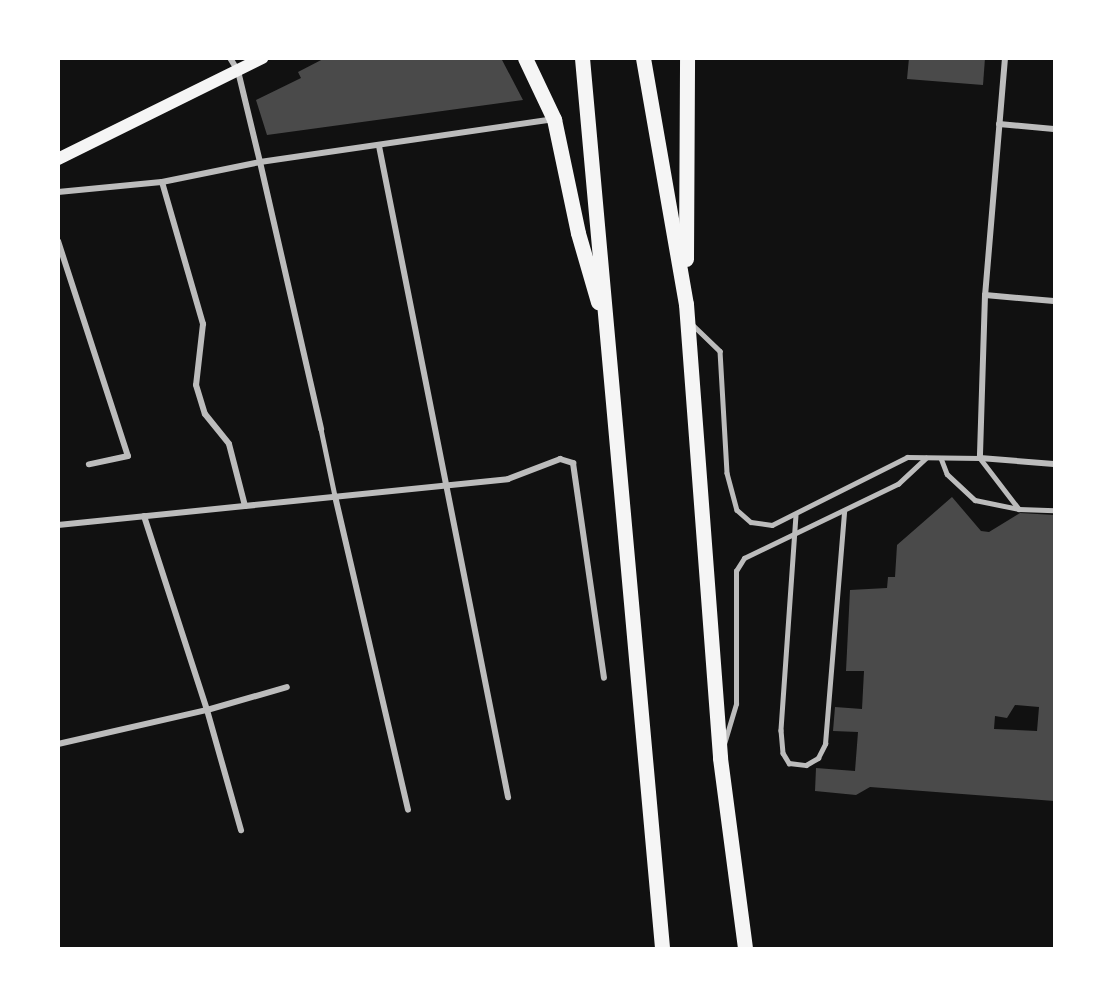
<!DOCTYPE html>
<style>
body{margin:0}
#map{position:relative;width:1113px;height:1007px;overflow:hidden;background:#111;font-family:"IBM Plex Serif",serif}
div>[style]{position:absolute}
.building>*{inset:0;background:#4a4a4a}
.service>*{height:4.5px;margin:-2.25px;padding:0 2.25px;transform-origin:2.25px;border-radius:2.25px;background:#bcbcbc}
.minor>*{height:6px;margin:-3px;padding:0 3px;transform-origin:3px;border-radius:3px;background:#bcbcbc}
.secondary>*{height:12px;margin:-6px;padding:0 6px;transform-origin:6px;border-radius:6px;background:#f5f5f5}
.primary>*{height:15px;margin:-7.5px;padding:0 7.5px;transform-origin:7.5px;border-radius:7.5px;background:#f5f5f5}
span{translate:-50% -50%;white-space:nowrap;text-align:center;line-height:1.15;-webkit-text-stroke:6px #fff;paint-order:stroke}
.frame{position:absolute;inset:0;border:60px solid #fff;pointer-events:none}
</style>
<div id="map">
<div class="building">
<div style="clip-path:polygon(325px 58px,501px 58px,523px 100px,267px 135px,256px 100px,301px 78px,298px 72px)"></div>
<div style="clip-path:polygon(909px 58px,985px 58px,983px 85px,907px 79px)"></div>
<div style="clip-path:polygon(evenodd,952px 497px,981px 531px,989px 532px,1020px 513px,1054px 515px,1054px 801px,870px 787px,856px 795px,815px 791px,816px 768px,855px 771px,858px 732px,833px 731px,835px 707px,862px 709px,864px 671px,846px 671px,850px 590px,887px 588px,888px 577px,895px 577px,897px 545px,952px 497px,1015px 705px,1039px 707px,1037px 731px,994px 729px,995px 716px,1007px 718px,1015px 705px)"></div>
</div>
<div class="service">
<div style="left:692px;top:324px;width:39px;rotate:44deg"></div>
<div style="left:720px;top:351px;width:122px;rotate:86.7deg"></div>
<div style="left:727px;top:473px;width:38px;rotate:75deg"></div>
<div style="left:737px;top:510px;width:18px;rotate:41deg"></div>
<div style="left:751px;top:522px;width:21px;rotate:8deg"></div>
<div style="left:772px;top:525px;width:151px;rotate:-26.7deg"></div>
<div style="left:907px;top:457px;width:73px;rotate:0.8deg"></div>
<div style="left:980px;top:458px;width:64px;rotate:52.6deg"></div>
<div style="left:321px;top:429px;width:68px;rotate:78.2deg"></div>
<div style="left:941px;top:458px;width:17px;rotate:69deg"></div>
<div style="left:947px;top:474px;width:38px;rotate:43deg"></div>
<div style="left:975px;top:500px;width:45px;rotate:11.6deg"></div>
<div style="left:1019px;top:509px;width:35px;rotate:2deg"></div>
<div style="left:796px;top:515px;width:216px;rotate:94deg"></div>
<div style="left:781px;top:730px;width:23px;rotate:85deg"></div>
<div style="left:783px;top:753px;width:12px;rotate:59deg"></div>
<div style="left:789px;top:763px;width:17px;rotate:7deg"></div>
<div style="left:806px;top:765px;width:14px;rotate:-30deg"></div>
<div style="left:818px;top:758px;width:16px;rotate:-63deg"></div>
<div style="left:825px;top:744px;width:233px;rotate:-85.3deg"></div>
<div style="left:724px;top:744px;width:42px;rotate:-73.3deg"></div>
<div style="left:736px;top:704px;width:133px;rotate:-90deg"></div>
<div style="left:736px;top:571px;width:15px;rotate:-58deg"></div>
<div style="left:744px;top:558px;width:171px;rotate:-25.7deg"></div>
<div style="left:898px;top:484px;width:38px;rotate:-43deg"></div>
</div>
<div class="minor">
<div style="left:230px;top:58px;width:15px;rotate:58deg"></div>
<div style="left:238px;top:71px;width:94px;rotate:76.4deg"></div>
<div style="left:260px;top:162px;width:274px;rotate:77.1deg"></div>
<div style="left:1005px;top:58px;width:238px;rotate:94.8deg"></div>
<div style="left:985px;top:295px;width:163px;rotate:91.8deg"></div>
<div style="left:980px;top:458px;width:74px;rotate:4.6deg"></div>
<div style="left:999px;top:124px;width:55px;rotate:5.2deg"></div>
<div style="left:379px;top:146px;width:664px;rotate:78.79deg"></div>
<div style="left:162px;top:182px;width:148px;rotate:73.9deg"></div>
<div style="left:203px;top:324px;width:61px;rotate:96.5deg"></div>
<div style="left:196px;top:385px;width:30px;rotate:73deg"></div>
<div style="left:205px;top:414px;width:38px;rotate:51deg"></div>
<div style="left:229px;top:444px;width:64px;rotate:75.5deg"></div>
<div style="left:58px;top:192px;width:104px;rotate:-5.5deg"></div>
<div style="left:162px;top:182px;width:100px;rotate:-11.5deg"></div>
<div style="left:260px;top:162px;width:296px;rotate:-8.3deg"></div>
<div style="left:58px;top:241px;width:226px;rotate:72deg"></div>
<div style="left:128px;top:456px;width:40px;rotate:168deg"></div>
<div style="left:985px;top:295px;width:69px;rotate:5deg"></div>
<div style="left:335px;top:496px;width:322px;rotate:76.9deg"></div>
<div style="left:144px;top:516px;width:204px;rotate:72deg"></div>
<div style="left:207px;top:710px;width:125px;rotate:74.2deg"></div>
<div style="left:58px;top:525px;width:452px;rotate:-5.8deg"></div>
<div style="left:508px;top:479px;width:56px;rotate:-21deg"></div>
<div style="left:560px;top:459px;width:14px;rotate:17deg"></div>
<div style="left:573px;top:463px;width:217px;rotate:81.8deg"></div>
<div style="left:58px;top:744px;width:153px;rotate:-12.9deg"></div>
<div style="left:207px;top:710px;width:83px;rotate:-16deg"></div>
</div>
<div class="secondary">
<div style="left:58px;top:159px;width:228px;rotate:-26.3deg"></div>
</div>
<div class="primary">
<div style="left:525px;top:58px;width:68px;rotate:64.6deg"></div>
<div style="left:554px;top:119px;width:116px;rotate:78.1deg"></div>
<div style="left:578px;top:233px;width:72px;rotate:73.8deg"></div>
<div style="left:582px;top:58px;width:894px;rotate:84.86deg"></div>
<div style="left:643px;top:58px;width:250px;rotate:80.1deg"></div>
<div style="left:686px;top:304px;width:455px;rotate:85.7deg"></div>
<div style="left:720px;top:758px;width:192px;rotate:82.5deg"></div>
<div style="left:686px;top:259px;width:201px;rotate:-89.7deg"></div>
</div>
<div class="frame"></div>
</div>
